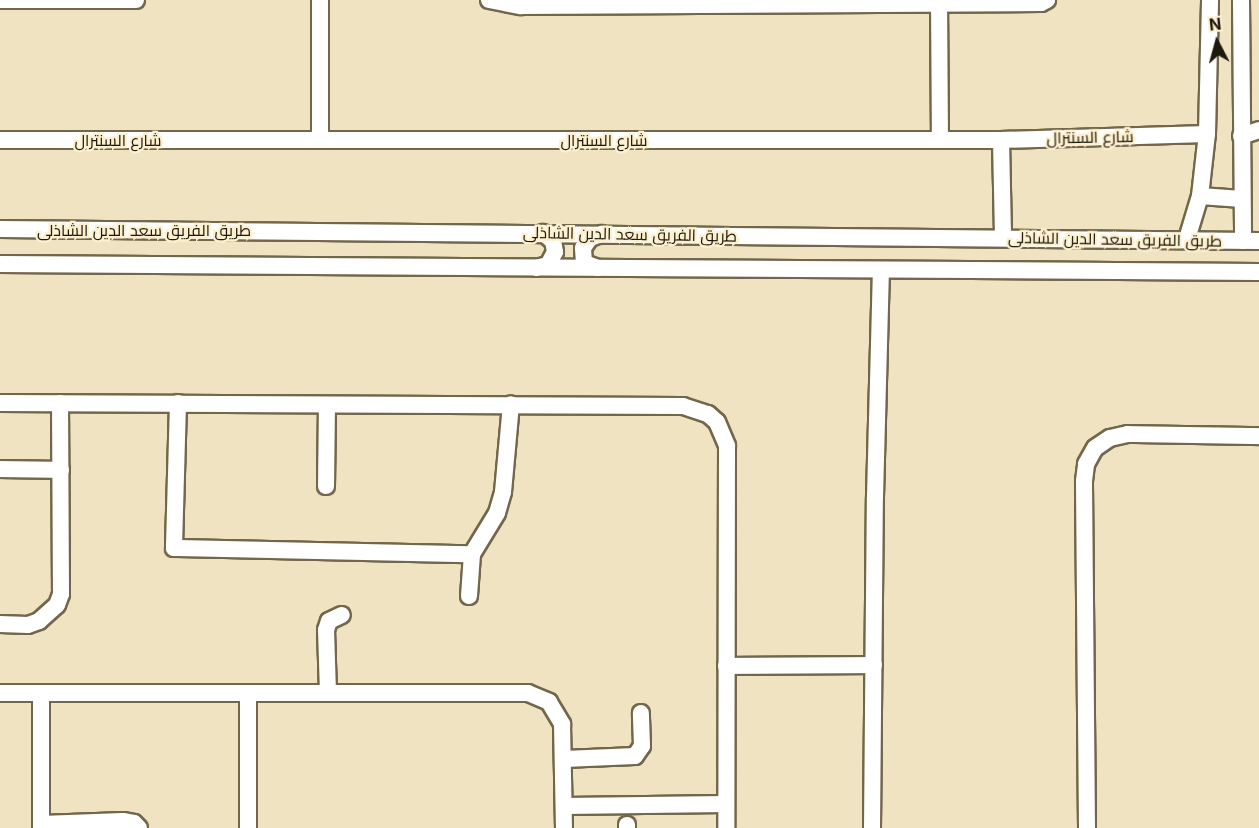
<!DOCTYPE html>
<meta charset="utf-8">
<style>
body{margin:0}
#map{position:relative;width:1259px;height:828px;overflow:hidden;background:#efe3c2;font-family:Inter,Cairo,sans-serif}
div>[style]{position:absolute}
.roads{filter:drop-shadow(2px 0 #72674a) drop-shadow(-2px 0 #72674a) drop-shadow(0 2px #72674a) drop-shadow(0 -2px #72674a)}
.minor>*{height:16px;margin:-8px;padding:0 8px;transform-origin:8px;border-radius:8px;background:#fff}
span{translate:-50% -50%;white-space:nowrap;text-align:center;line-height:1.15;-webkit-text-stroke:4.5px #fdf0cf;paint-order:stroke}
.street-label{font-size:16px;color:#1e190d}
.north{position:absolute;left:1187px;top:12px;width:60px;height:60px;-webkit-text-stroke:4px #fdf0cf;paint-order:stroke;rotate:354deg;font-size:16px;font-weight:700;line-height:24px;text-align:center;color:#1e190d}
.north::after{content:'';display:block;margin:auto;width:21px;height:27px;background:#1e190d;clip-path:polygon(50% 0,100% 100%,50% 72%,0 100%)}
</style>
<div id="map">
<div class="roads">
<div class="minor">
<div style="left:0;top:0;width:136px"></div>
<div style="left:489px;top:0;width:33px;rotate:11deg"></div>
<div style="left:521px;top:6px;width:520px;rotate:-0.33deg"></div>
<div style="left:1041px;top:3px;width:7px;rotate:-27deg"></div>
<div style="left:939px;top:0;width:140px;rotate:89.6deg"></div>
<div style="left:1241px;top:0;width:241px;rotate:89.5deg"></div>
<div style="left:1241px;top:136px;width:19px;rotate:-18deg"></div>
<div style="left:0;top:140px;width:1001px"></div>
<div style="left:1001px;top:140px;width:206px;rotate:-1.7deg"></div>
<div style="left:320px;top:140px;width:140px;rotate:-90deg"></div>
<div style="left:1001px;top:140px;width:97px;rotate:88.8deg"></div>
<div style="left:1200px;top:196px;width:42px;rotate:4.1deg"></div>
<div style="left:0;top:229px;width:1259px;rotate:0.55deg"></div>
<div style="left:1187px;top:239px;width:45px;rotate:-73.2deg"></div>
<div style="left:1200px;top:196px;width:62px;rotate:-83.6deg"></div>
<div style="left:1207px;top:134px;width:134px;rotate:-88.7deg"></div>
<div style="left:0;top:264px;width:1259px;rotate:0.36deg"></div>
<div style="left:536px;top:268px;width:12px;rotate:-14deg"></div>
<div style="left:548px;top:265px;width:15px;rotate:-62deg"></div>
<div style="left:555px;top:252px;width:11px;rotate:-100deg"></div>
<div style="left:553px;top:241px;width:13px;rotate:-141deg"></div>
<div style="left:598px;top:268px;width:15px;rotate:-160deg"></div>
<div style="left:584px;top:263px;width:15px;rotate:-94deg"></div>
<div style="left:583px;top:248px;width:12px;rotate:-55deg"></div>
<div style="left:590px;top:238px;width:12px;rotate:-20deg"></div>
<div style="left:0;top:403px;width:683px;rotate:0.25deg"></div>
<div style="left:683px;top:406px;width:26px;rotate:18deg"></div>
<div style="left:708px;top:414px;width:12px;rotate:42deg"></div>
<div style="left:717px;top:422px;width:26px;rotate:67deg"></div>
<div style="left:727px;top:446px;width:382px;rotate:90.1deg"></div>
<div style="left:178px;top:403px;width:145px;rotate:91.6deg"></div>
<div style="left:174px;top:548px;width:298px;rotate:1.2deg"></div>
<div style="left:0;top:469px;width:61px;rotate:0.9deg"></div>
<div style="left:326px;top:486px;width:81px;rotate:-89.3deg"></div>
<div style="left:469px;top:596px;width:42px;rotate:-85.9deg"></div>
<div style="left:472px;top:554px;width:48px;rotate:-58.6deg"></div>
<div style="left:497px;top:513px;width:22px;rotate:-74deg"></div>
<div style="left:503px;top:492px;width:88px;rotate:-84.8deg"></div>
<div style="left:0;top:624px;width:28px;rotate:2deg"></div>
<div style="left:28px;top:625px;width:12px;rotate:-20deg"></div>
<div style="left:39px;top:621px;width:24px;rotate:-42deg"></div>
<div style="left:57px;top:605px;width:12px;rotate:-70deg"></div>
<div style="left:61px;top:594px;width:191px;rotate:-90.3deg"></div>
<div style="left:726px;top:666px;width:148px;rotate:-0.4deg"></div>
<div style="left:0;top:693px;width:528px"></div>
<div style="left:528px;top:693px;width:23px;rotate:23deg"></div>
<div style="left:549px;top:702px;width:26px;rotate:59deg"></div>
<div style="left:562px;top:724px;width:104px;rotate:88.9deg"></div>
<div style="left:41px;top:693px;width:135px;rotate:90deg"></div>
<div style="left:328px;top:693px;width:63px;rotate:-91.8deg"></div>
<div style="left:326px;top:630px;width:9px;rotate:-72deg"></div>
<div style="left:329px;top:621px;width:14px;rotate:-25deg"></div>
<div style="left:564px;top:759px;width:71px;rotate:-2.4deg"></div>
<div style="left:635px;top:756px;width:12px;rotate:-55deg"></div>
<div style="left:642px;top:746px;width:33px;rotate:-92deg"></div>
<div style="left:564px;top:806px;width:162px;rotate:-0.7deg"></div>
<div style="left:41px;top:824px;width:82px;rotate:-2.1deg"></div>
<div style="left:123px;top:821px;width:11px;rotate:10deg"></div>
<div style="left:134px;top:823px;width:7px;rotate:45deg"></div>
<div style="left:248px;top:828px;width:135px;rotate:-90deg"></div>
<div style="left:627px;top:828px;width:3px;rotate:-90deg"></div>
<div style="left:872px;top:828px;width:331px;rotate:-89.5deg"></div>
<div style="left:875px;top:497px;width:227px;rotate:-88.5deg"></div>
<div style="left:1087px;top:828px;width:347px;rotate:-90.5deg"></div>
<div style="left:1084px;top:481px;width:17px;rotate:-83deg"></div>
<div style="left:1086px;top:464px;width:18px;rotate:-61deg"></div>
<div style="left:1095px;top:448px;width:18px;rotate:-34deg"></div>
<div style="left:1110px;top:438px;width:18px;rotate:-13deg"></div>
<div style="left:1128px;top:434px;width:131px;rotate:0.9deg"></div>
</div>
</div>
<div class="street-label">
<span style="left:1090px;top:137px;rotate:-1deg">شارع السنترال</span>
<span style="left:118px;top:140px">شارع السنترال</span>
<span style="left:604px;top:140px">شارع السنترال</span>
<span style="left:144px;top:230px">طريق الفريق سعد الدين الشاذلى</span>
<span style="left:630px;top:234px;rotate:1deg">طريق الفريق سعد الدين الشاذلى</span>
<span style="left:1115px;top:239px;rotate:1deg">طريق الفريق سعد الدين الشاذلى</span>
</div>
<div class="north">N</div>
</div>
